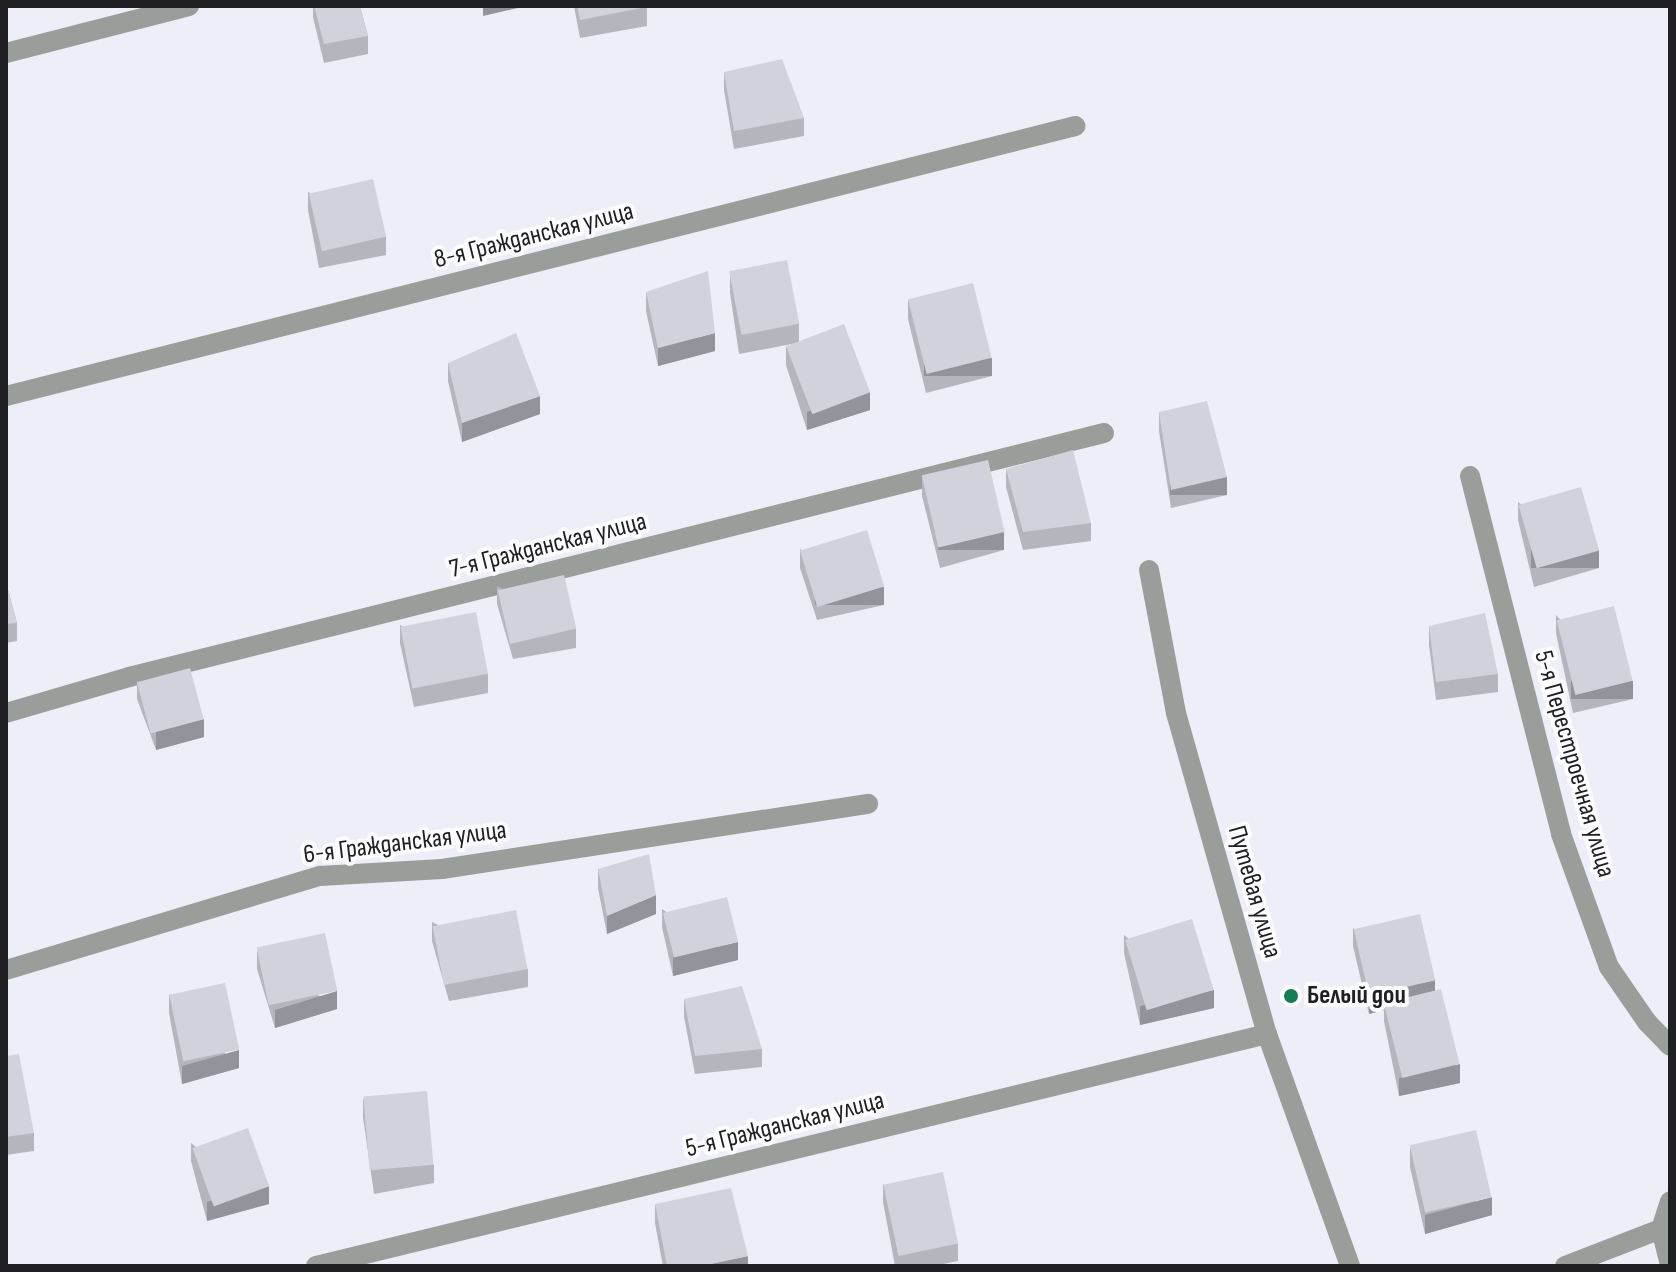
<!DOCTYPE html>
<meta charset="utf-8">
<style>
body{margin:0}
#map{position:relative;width:1676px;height:1272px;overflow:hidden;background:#eeeef9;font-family:"Sofia Sans Condensed",sans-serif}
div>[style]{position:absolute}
.minor>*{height:20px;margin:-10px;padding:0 10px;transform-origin:10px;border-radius:10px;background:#999e9b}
.wall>*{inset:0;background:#b5b5be}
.shaded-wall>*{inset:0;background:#93939b;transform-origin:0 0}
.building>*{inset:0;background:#d2d2dd;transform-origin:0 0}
.dots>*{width:22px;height:22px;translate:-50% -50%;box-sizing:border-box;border:4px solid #fcfcfe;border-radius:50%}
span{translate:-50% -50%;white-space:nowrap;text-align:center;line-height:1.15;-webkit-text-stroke:8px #fcfcfe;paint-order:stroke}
.street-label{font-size:26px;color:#202024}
.poi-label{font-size:26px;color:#202024;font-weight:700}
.left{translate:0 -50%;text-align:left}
.frame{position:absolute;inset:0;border:8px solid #202024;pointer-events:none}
</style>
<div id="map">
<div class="minor">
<div style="left:6px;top:53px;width:189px;rotate:-14.4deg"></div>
<div style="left:6px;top:396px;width:1103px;rotate:-14.17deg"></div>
<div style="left:1470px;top:476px;width:369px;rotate:75.7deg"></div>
<div style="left:1561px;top:834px;width:141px;rotate:70.2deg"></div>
<div style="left:1609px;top:967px;width:67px;rotate:55.4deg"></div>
<div style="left:1647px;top:1022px;width:33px;rotate:46deg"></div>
<div style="left:1149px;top:570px;width:146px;rotate:79.3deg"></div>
<div style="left:1176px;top:713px;width:334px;rotate:74.2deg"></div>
<div style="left:1267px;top:1034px;width:246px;rotate:70.3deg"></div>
<div style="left:6px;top:713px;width:128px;rotate:-16.3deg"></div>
<div style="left:129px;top:677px;width:1005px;rotate:-14.05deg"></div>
<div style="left:6px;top:970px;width:328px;rotate:-16.7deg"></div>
<div style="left:320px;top:876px;width:122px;rotate:-3.3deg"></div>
<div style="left:442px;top:869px;width:431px;rotate:-8.7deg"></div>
<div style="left:1661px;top:1229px;width:36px;rotate:76deg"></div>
<div style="left:1661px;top:1229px;width:29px;rotate:-72deg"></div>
<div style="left:316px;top:1266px;width:979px;rotate:-13.71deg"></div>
<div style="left:1565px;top:1266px;width:103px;rotate:-21.1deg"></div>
</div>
<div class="wall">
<div style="clip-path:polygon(313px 6px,360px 6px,368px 36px,368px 54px,324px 63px,313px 17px)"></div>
<div style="clip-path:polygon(574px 6px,647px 6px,647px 26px,580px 38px)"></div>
<div style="clip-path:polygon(724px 72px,804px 118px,804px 136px,734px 149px,724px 90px)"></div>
<div style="clip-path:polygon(308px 192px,386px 237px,386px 255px,319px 268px,308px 210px)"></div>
<div style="clip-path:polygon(730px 275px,799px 324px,799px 342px,870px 410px,807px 430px,786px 365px,786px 347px,797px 343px,739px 354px,730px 293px)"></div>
<div style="clip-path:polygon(646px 292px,715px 351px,658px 366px,646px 311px)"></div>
<div style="clip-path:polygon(908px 300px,992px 376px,926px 393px,908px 319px)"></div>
<div style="clip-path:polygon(448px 363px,540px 414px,462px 442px,448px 381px)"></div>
<div style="clip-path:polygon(1159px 412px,1227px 495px,1171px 508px,1159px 431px)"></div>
<div style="clip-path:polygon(1006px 469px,1091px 523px,1091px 541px,1023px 550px,1006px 487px)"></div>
<div style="clip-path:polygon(922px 478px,1004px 550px,940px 568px,922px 496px)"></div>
<div style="clip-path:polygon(1518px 502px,1599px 568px,1534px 587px,1518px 520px)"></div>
<div style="clip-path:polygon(800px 549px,884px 605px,817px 620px,800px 568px)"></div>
<div style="clip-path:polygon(6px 582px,17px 623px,17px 641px,6px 643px)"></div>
<div style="clip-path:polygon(497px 586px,576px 629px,576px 648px,513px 659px,497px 604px)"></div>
<div style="clip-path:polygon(1556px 615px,1633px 699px,1573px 713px,1556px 633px)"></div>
<div style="clip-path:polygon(400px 625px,488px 674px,488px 693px,414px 707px,400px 643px)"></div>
<div style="clip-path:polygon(1429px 626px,1498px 674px,1498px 692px,1436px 700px,1429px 645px)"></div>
<div style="clip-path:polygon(137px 681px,204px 737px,156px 750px,137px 699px)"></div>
<div style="clip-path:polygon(598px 869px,656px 914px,607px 934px,598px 888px)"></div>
<div style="clip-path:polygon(662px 909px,738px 960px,673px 976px,662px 927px)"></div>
<div style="clip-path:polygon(432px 922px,528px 969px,528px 987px,449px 1001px,432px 941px)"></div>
<div style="clip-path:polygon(1353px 928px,1435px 990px,1460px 1083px,1399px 1096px,1384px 1021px,1384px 1010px,1369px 1014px,1353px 946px)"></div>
<div style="clip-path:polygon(1124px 935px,1214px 1008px,1140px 1025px,1124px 953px)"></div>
<div style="clip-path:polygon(257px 951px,337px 1009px,275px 1028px,257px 969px)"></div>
<div style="clip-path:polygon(169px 994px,239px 1068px,182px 1084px,169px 1013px)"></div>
<div style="clip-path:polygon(684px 999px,762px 1049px,762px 1067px,695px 1074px,684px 1017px)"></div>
<div style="clip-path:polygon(6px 1056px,34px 1133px,34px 1151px,6px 1155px)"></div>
<div style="clip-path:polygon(363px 1099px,434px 1165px,434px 1183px,374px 1194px,363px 1117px)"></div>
<div style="clip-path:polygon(191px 1143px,269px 1204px,207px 1221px,191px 1161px)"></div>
<div style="clip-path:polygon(1410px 1148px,1492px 1215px,1425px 1234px,1410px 1167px)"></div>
<div style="clip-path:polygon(883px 1184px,958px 1243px,958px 1261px,934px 1266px,895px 1266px,883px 1202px)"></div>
<div style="clip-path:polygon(655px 1204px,748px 1266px,663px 1266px,655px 1223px)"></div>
</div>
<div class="shaded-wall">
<div style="clip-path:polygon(483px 6px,527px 6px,483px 16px)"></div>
<div style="clip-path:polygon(715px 333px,715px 351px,658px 366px,658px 348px)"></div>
<div style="left:992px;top:358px;width:18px;height:68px;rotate:90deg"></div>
<div style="clip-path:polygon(870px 392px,870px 410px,807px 430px,807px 412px)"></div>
<div style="clip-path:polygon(540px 396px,540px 414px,462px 442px,462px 423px)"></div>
<div style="left:1227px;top:477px;width:18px;height:57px;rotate:90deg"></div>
<div style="left:1004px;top:532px;width:18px;height:66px;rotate:90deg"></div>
<div style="left:1599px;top:550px;width:18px;height:68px;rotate:90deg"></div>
<div style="left:884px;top:587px;width:18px;height:69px;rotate:90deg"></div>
<div style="left:1633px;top:681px;width:18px;height:62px;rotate:90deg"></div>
<div style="clip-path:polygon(204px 719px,204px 737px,156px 750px,156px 731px)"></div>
<div style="clip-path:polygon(656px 895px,656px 914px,607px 934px,607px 916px)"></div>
<div style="clip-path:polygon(738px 942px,738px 960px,673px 976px,673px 957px)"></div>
<div style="clip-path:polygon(1435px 980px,1435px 998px,1384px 1003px,1384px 1010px,1369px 1014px,1369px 995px)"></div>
<div style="clip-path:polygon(1214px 990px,1214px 1008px,1140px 1025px,1140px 1006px)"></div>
<div style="clip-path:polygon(337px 991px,337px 1009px,275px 1028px,275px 1010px)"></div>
<div style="clip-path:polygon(239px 1050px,239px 1068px,182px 1084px,182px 1066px)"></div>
<div style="clip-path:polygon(1460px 1064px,1460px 1083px,1399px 1096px,1399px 1078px)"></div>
<div style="clip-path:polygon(269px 1186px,269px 1204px,207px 1221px,207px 1202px)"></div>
<div style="clip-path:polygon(1492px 1197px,1492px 1215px,1425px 1234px,1425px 1215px)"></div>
<div style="clip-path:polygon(748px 1256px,748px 1266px,702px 1266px)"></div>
</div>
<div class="building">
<div style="clip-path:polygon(314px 6px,360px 6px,368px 36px,324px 44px)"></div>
<div style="clip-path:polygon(577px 6px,647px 6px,647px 7px,580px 20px)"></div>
<div style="clip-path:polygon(782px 59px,804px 118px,734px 131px,724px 72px)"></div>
<div style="left:373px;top:179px;width:59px;height:66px;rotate:77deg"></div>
<div style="left:787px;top:260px;width:65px;height:59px;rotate:79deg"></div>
<div style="clip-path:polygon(708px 271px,715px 333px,658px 348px,646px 292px)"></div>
<div style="left:973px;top:283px;width:77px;height:67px;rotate:76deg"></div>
<div style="left:844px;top:324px;width:73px;height:62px;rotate:69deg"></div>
<div style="clip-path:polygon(516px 333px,540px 396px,462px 423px,448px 363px)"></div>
<div style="clip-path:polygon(1207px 401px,1227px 477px,1171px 490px,1159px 412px)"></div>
<div style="clip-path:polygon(1073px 450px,1091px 523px,1023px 532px,1006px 469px)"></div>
<div style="left:988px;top:460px;width:74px;height:68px;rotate:77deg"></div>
<div style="left:1581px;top:487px;width:66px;height:65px;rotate:74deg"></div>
<div style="left:867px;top:530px;width:59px;height:70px;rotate:73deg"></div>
<div style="left:564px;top:575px;width:55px;height:68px;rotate:77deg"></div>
<div style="clip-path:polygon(6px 582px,17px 623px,6px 624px)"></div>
<div style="left:1614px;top:606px;width:77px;height:59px;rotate:76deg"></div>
<div style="left:476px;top:612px;width:63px;height:77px;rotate:79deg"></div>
<div style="clip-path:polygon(1485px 613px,1498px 674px,1436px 682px,1429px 626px)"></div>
<div style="left:190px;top:668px;width:53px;height:55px;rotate:75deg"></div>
<div style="clip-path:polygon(649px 854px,656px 895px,607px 916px,598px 869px)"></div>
<div style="left:727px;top:897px;width:46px;height:66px;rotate:76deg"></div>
<div style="left:516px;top:910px;width:60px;height:85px;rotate:79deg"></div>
<div style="left:1420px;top:914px;width:68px;height:68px;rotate:77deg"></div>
<div style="left:1192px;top:919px;width:74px;height:70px;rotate:73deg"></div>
<div style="left:325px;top:933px;width:59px;height:70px;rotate:78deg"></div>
<div style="left:225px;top:983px;width:68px;height:57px;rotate:78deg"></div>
<div style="clip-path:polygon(742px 986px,762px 1049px,695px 1056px,684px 999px)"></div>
<div style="left:1441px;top:989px;width:77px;height:59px;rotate:76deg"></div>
<div style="clip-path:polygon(19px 1054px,34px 1133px,6px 1137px,6px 1056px)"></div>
<div style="left:427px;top:1091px;width:74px;height:64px;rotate:85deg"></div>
<div style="left:248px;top:1128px;width:62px;height:59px;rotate:70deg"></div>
<div style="left:1476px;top:1130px;width:69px;height:68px;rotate:77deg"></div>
<div style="left:943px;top:1172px;width:73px;height:61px;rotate:78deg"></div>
<div style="clip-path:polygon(731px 1188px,748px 1256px,702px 1266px,667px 1266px,655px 1204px)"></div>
</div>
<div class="dots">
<div style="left:1291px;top:996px;background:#167c55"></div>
</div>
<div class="street-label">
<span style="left:534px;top:236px;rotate:-14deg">8-я Гражданская улица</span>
<span style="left:548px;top:546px;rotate:-14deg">7-я Гражданская улица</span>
<span style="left:1574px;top:764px;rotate:74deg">5-я Перестроечная улица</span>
<span style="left:405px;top:843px;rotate:-7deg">6-я Гражданская улица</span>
<span style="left:1254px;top:892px;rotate:74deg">Путевая улица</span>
<span style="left:785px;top:1125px;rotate:-14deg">5-я Гражданская улица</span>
</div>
<div class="poi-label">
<span class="left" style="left:1307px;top:996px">Белый дои</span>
</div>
<div class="frame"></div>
</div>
